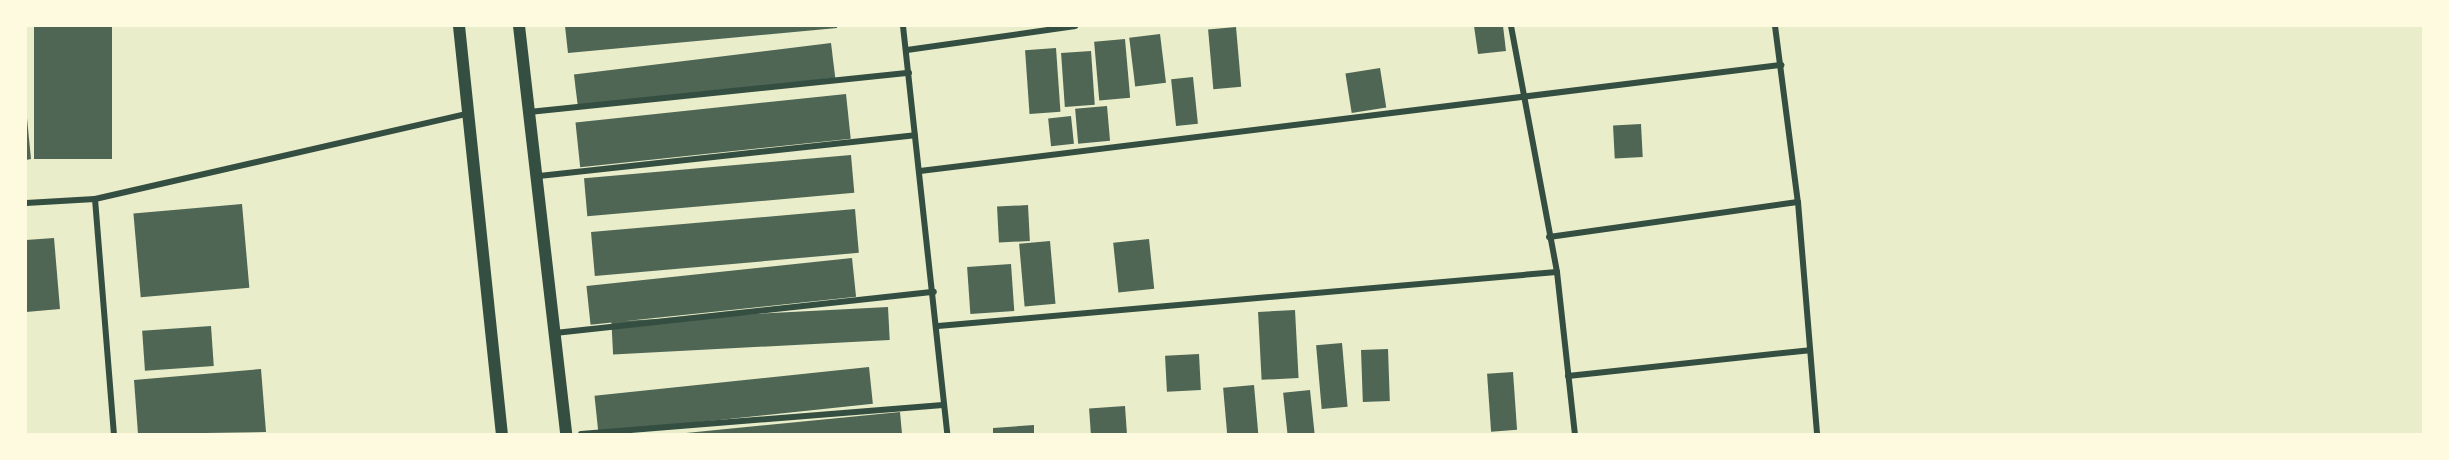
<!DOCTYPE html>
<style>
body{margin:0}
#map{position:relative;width:2449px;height:460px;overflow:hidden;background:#e9edc9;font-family:"Alegreya Sans",sans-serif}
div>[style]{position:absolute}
.building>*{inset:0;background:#4f6655;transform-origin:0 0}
.minor>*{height:6px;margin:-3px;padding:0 3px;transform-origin:3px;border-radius:3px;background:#344e41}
.secondary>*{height:12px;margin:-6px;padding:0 6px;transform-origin:6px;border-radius:6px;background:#344e41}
span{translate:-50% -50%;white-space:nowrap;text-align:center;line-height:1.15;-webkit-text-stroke:6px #fefae0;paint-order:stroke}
.frame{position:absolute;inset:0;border:27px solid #fefae0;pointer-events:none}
</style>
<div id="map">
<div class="building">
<div style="left:34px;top:26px;width:78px;height:133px"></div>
<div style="clip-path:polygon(565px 26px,837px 26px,837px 28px,568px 53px)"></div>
<div style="clip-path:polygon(1474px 26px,1503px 26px,1506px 51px,1478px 54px)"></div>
<div style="left:1236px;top:27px;width:60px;height:28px;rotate:85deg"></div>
<div style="left:1160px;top:34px;width:49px;height:31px;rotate:83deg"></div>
<div style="left:1125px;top:39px;width:59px;height:31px;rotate:85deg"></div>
<div style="left:831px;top:43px;width:35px;height:259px;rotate:83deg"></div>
<div style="left:1056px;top:48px;width:64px;height:31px;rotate:86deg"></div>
<div style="left:1091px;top:51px;width:54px;height:30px;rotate:86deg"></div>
<div style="left:1380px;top:68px;width:40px;height:35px;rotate:81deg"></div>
<div style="left:1193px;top:77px;width:47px;height:22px;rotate:84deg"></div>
<div style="left:846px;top:94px;width:45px;height:272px;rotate:84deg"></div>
<div style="left:1107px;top:106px;width:35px;height:32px;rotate:85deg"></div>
<div style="clip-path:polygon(26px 108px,31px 159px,26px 160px)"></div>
<div style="left:1071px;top:116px;width:28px;height:23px;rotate:84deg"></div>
<div style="left:1641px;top:124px;width:33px;height:28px;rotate:87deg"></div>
<div style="left:851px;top:155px;width:38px;height:268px;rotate:85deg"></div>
<div style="left:242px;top:204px;width:84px;height:109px;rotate:85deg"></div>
<div style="left:1028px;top:205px;width:36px;height:31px;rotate:87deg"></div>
<div style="left:855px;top:209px;width:44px;height:265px;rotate:85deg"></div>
<div style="clip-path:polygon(54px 238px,60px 309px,26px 312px,26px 240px)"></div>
<div style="left:1149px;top:239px;width:50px;height:36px;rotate:84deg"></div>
<div style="left:1050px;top:241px;width:63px;height:31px;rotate:85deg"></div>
<div style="left:852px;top:258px;width:39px;height:267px;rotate:84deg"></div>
<div style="left:1011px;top:264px;width:47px;height:44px;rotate:86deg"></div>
<div style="left:888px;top:307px;width:33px;height:277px;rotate:87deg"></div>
<div style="left:1295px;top:310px;width:68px;height:37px;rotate:87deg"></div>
<div style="left:211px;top:326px;width:40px;height:69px;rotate:86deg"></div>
<div style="left:1342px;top:343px;width:64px;height:26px;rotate:85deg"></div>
<div style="left:1388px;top:349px;width:52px;height:27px;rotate:88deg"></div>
<div style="left:1199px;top:354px;width:36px;height:34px;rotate:87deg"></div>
<div style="left:869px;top:367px;width:37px;height:276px;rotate:84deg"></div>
<div style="clip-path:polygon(261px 369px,266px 432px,138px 434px,134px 380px)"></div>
<div style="left:1513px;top:372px;width:58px;height:26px;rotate:86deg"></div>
<div style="left:1254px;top:385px;width:49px;height:31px;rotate:85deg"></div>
<div style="left:1310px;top:390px;width:44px;height:27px;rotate:84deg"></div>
<div style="left:1125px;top:406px;width:28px;height:36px;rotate:86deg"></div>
<div style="clip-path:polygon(900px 412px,902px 434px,687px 434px,686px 433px)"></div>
<div style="clip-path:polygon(1034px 425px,1034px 434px,993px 434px,993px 428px)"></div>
</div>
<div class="minor">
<div style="left:903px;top:26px;width:410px;rotate:83.8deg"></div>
<div style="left:1511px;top:26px;width:250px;rotate:79.4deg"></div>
<div style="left:1557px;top:272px;width:163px;rotate:83.7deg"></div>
<div style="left:1775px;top:26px;width:177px;rotate:82.6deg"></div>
<div style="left:1798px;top:202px;width:233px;rotate:85.3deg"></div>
<div style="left:907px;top:50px;width:170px;rotate:-8.1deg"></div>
<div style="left:529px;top:112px;width:382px;rotate:-5.9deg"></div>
<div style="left:920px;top:171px;width:868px;rotate:-7.02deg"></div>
<div style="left:539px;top:176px;width:378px;rotate:-6.2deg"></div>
<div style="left:95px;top:199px;width:236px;rotate:85.4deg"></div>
<div style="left:26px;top:203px;width:69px;rotate:-3.3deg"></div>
<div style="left:95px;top:199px;width:380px;rotate:-12.9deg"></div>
<div style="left:1549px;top:237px;width:251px;rotate:-8deg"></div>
<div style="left:938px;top:326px;width:621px;rotate:-4.99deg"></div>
<div style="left:555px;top:333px;width:381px;rotate:-6.2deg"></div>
<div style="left:1568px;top:376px;width:243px;rotate:-6.1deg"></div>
<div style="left:581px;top:434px;width:363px;rotate:-4.6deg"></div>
</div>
<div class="secondary">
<div style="left:459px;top:26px;width:410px;rotate:84deg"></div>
<div style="left:519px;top:26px;width:411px;rotate:83.4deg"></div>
</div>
<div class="frame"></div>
</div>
